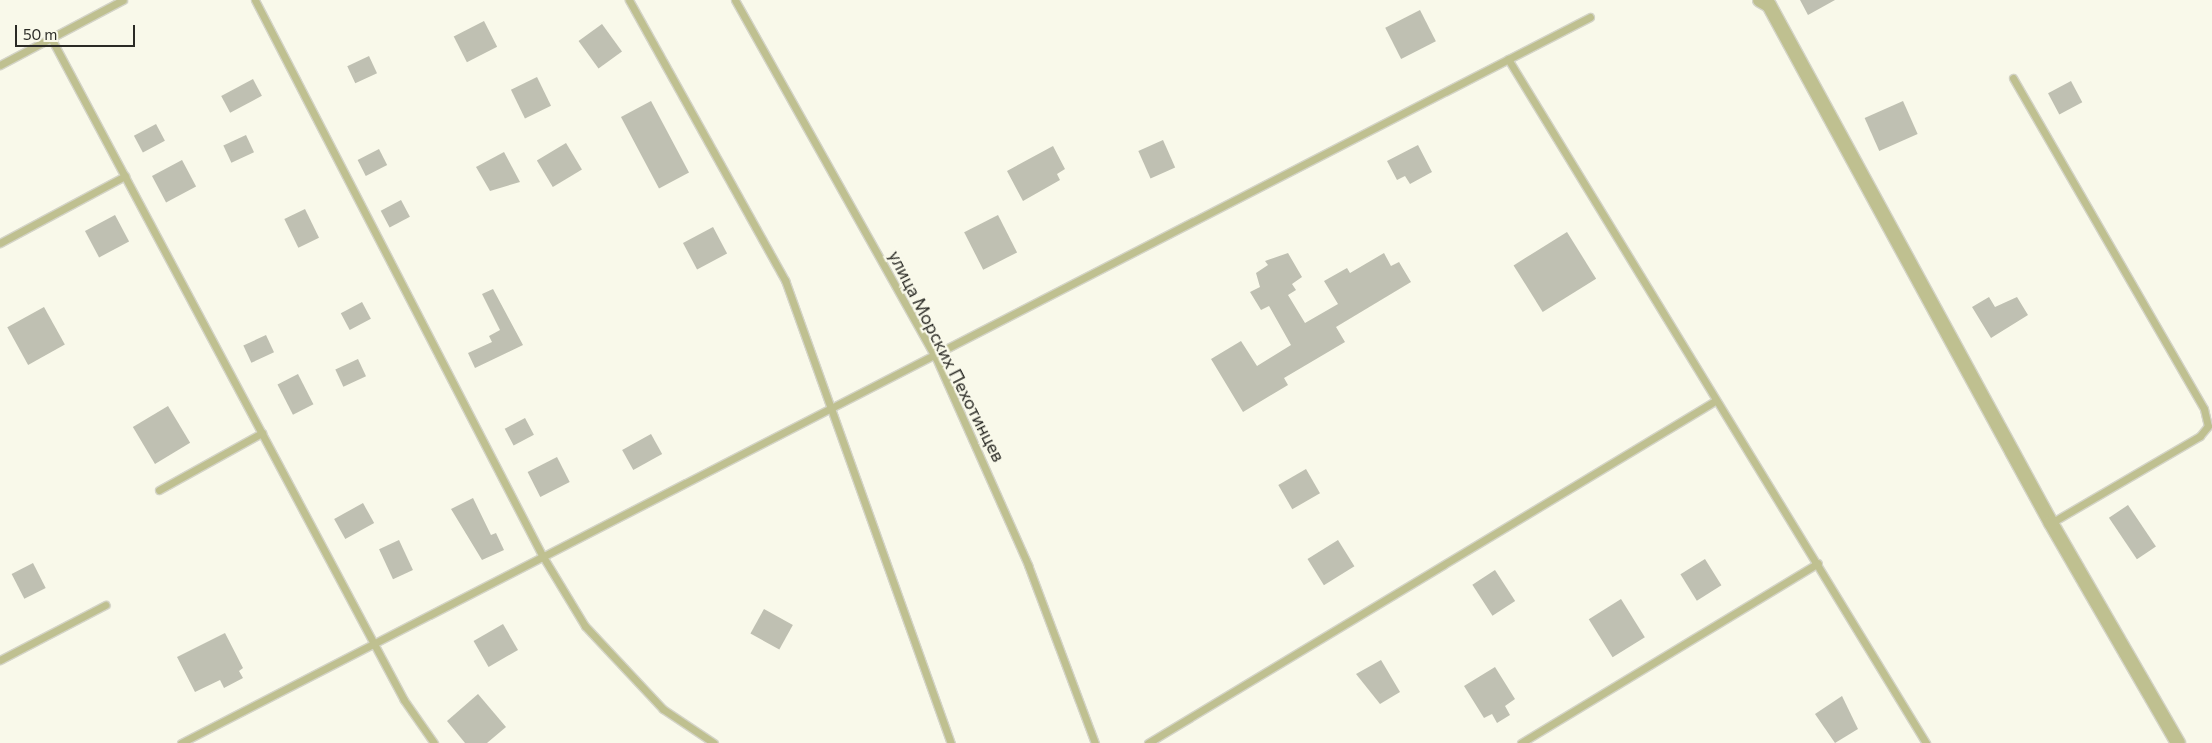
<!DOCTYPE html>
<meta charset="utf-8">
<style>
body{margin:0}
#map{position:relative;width:2212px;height:743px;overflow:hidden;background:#f9f9ea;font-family:Commissioner,sans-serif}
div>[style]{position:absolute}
.building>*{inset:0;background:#bfc0b2;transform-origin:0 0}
.roads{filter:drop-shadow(1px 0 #d4d4c7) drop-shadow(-1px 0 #d4d4c7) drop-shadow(0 1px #d4d4c7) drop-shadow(0 -1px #d4d4c7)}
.service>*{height:7px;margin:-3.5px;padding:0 3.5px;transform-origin:3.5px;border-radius:3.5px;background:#bfc090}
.minor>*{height:14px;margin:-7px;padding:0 7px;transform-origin:7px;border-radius:7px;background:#bfc090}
span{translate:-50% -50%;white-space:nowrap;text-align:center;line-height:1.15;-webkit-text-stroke:4.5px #f9f9ea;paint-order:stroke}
.street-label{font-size:18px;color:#2b2b26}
.scale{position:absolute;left:15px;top:25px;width:120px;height:22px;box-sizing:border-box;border:2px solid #2b2b26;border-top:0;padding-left:6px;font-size:15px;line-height:18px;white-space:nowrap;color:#2b2b26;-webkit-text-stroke:4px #f9f9ea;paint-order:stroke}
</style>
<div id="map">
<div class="building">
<div style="clip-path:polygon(1800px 0,1835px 0,1808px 15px)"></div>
<div style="left:1420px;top:10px;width:35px;height:39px;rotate:63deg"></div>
<div style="left:484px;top:21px;width:29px;height:34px;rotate:63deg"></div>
<div style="left:602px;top:24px;width:34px;height:29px;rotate:54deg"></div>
<div style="left:369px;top:56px;width:19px;height:24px;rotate:65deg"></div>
<div style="left:537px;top:77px;width:32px;height:29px;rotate:64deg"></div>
<div style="left:253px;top:79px;width:19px;height:36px;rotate:62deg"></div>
<div style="left:2071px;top:81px;width:24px;height:26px;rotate:62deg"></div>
<div style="left:651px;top:101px;width:81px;height:34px;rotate:62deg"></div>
<div style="left:1903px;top:101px;width:36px;height:42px;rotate:66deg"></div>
<div style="left:156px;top:124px;width:19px;height:25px;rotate:62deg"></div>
<div style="left:246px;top:135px;width:19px;height:25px;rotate:65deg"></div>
<div style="left:1163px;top:140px;width:30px;height:27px;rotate:66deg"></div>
<div style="left:566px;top:143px;width:31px;height:34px;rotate:59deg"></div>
<div style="clip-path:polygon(1418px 145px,1432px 172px,1410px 184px,1405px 176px,1397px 180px,1387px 161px)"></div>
<div style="clip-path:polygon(1053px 146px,1065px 169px,1057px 174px,1060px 180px,1023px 201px,1007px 171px)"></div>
<div style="left:379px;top:149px;width:18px;height:24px;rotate:63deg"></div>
<div style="clip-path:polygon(504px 152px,520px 182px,490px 191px,476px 167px)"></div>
<div style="left:182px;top:160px;width:30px;height:34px;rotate:62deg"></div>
<div style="left:401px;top:200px;width:19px;height:23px;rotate:62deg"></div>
<div style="left:305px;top:209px;width:32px;height:23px;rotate:64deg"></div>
<div style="left:115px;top:215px;width:30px;height:34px;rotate:62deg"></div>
<div style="left:998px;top:215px;width:42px;height:38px;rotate:63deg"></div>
<div style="left:713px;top:227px;width:30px;height:34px;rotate:62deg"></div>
<div style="left:1567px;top:232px;width:55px;height:63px;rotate:58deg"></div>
<div style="clip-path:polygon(1288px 253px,1302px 277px,1292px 284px,1296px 290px,1288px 295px,1305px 323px,1338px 304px,1324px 281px,1347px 268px,1350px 273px,1384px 253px,1391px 266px,1399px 262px,1411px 282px,1336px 327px,1345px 342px,1284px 378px,1288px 385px,1243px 412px,1211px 359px,1241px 341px,1257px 366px,1291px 345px,1269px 306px,1261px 310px,1250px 292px,1260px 287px,1256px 273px,1268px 265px,1265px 261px)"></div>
<div style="clip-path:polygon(493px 289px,523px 345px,475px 368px,468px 353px,492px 342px,489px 336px,500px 330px,482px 294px)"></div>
<div style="clip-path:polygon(1989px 297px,1995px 307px,2017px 297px,2028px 315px,1991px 338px,1972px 307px)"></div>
<div style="left:362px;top:302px;width:19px;height:24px;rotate:62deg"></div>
<div style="left:44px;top:307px;width:43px;height:42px;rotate:61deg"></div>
<div style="left:266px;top:335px;width:19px;height:25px;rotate:65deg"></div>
<div style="left:358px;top:359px;width:19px;height:25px;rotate:65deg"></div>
<div style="left:298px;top:374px;width:34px;height:23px;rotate:63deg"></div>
<div style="left:168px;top:406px;width:43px;height:41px;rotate:59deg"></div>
<div style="left:525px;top:418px;width:19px;height:23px;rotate:62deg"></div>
<div style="left:651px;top:434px;width:23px;height:33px;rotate:61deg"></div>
<div style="left:557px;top:457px;width:28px;height:33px;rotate:63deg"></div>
<div style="left:1306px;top:469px;width:28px;height:32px;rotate:60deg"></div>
<div style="clip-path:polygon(473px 498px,491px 535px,496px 533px,504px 550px,482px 560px,451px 509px)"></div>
<div style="left:363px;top:503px;width:23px;height:33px;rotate:61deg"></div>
<div style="left:2128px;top:505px;width:50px;height:23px;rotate:56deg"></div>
<div style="left:399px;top:540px;width:33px;height:22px;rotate:65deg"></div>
<div style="left:1338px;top:540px;width:31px;height:36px;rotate:58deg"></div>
<div style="left:1705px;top:559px;width:31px;height:29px;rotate:58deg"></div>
<div style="left:33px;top:563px;width:28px;height:24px;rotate:63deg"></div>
<div style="left:1495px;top:570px;width:37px;height:27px;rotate:57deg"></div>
<div style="left:1621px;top:599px;width:45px;height:38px;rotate:58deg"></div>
<div style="left:764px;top:609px;width:33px;height:28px;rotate:29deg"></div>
<div style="left:503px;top:624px;width:30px;height:34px;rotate:60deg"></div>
<div style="clip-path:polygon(225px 633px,243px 668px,239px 671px,243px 678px,224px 688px,220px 680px,195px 692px,177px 657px)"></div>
<div style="clip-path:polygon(1381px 660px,1400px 692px,1380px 704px,1356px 674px)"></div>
<div style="clip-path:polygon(1495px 667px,1515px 699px,1505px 706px,1510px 715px,1497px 723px,1492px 714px,1484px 718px,1464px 686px)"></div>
<div style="clip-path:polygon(478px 694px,506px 727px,487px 743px,465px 743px,447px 721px)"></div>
<div style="clip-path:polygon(1842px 696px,1858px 729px,1835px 743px,1815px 714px)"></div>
</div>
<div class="roads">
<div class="service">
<div style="left:255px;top:0;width:625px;rotate:62.66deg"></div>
<div style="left:542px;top:555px;width:83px;rotate:58.8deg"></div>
<div style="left:585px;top:626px;width:114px;rotate:46.8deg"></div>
<div style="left:663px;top:709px;width:61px;rotate:33.7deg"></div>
<div style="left:629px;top:0;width:321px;rotate:60.9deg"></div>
<div style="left:785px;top:280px;width:492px;rotate:70.3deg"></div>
<div style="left:735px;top:0;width:411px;rotate:60.7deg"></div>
<div style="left:936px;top:358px;width:227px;rotate:66deg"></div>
<div style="left:1028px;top:565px;width:190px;rotate:69.4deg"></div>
<div style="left:51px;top:38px;width:750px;rotate:61.93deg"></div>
<div style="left:404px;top:700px;width:52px;rotate:55.1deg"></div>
<div style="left:1508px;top:59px;width:802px;rotate:58.57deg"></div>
<div style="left:0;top:65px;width:139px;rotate:-27.9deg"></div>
<div style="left:2013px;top:78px;width:382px;rotate:60deg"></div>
<div style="left:2204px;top:409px;width:17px;rotate:77deg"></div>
<div style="left:2208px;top:426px;width:13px;rotate:129deg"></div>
<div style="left:2200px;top:436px;width:173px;rotate:149.7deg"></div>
<div style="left:0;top:243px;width:142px;rotate:-28.2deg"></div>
<div style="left:159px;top:490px;width:118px;rotate:-29deg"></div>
<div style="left:0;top:660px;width:119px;rotate:-27.6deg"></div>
<div style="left:181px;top:743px;width:1585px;rotate:-27.26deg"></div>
<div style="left:1148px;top:743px;width:662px;rotate:-31.1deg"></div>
<div style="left:1521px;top:743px;width:347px;rotate:-31.2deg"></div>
</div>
<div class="minor">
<div style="left:1760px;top:0;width:10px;rotate:29deg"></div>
<div style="left:1769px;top:5px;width:590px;rotate:61.44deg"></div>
<div style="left:2051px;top:523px;width:254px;rotate:60deg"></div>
</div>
</div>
<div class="street-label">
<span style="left:947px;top:356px;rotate:63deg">улица Морских Пехотинцев</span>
</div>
<div class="scale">50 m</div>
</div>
